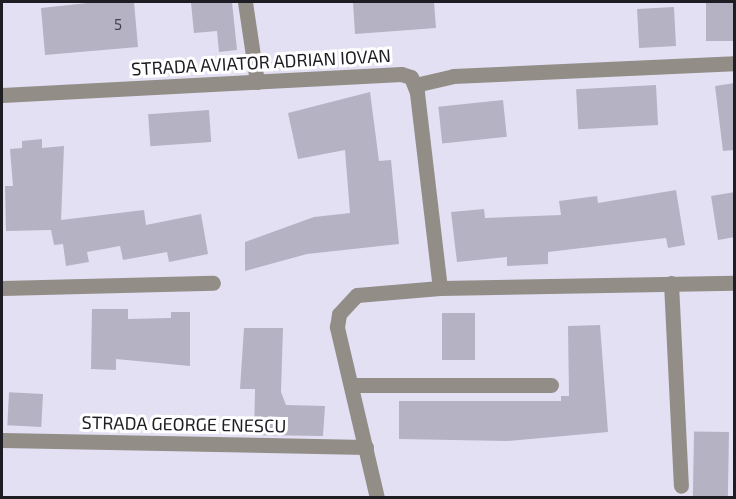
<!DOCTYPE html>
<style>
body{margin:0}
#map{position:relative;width:736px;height:499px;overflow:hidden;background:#e3e0f3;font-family:"Exo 2",sans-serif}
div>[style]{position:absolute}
.building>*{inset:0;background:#b5b2c4;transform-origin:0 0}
.minor>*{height:15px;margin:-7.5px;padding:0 7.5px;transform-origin:7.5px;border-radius:7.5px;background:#938d87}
.tertiary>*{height:15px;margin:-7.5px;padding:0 7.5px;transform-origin:7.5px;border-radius:7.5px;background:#938d87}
span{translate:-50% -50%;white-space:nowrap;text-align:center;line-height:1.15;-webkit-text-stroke:6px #fff;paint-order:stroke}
.number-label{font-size:15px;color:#44424c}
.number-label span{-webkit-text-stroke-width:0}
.street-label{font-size:18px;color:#1e1d24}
.frame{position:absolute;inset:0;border:3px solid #1e1d24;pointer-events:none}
</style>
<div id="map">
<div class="building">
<div style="clip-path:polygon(97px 2px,134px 2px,138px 47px,45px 55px,41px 8px)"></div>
<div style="clip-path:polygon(205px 2px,232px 2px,237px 50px,219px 52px,217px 31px,194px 33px,191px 3px)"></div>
<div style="clip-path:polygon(353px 2px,434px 2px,436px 28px,355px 34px)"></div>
<div style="left:735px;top:2px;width:39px;height:29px;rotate:90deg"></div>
<div style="left:674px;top:7px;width:39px;height:37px;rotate:87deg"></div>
<div style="clip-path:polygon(735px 83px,735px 150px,723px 151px,715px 86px)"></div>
<div style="left:656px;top:85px;width:40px;height:80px;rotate:87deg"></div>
<div style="clip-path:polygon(370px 92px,379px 161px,391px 160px,399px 244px,307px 254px,245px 271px,245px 242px,314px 217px,350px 213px,345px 150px,298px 159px,288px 113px)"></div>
<div style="left:503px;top:100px;width:37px;height:65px;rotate:84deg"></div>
<div style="left:209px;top:110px;width:32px;height:61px;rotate:86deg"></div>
<div style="clip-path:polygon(42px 139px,42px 148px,64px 146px,61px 220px,144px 210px,146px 225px,201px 214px,208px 254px,169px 262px,167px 252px,123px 260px,120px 246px,87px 252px,89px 262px,66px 266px,63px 244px,54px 245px,51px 230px,6px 231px,5px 186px,13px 186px,10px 149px,22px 148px,22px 141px)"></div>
<div style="clip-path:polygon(676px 190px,685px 245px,668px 248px,666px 238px,548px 252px,548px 264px,507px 266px,507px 257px,457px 262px,451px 212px,484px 209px,485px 218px,561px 215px,559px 201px,597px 196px,598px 203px)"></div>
<div style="clip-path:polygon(735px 192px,735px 237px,718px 240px,711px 196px)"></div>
<div style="clip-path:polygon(92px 309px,128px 309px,128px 319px,171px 318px,171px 312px,190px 312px,190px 366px,116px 359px,116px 370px,91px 369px)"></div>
<div style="left:442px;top:313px;width:33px;height:47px"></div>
<div style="clip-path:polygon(600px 325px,608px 432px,507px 441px,399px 439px,399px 401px,561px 401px,561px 396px,569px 396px,568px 326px)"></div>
<div style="clip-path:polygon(244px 328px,283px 328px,281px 392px,286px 405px,325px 406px,323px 436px,254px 435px,255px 389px,240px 389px)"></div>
<div style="left:43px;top:394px;width:33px;height:34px;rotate:93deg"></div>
<div style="left:729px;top:432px;width:66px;height:35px;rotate:91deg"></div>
</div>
<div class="minor">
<div style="left:245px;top:2px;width:81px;rotate:81.5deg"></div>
<div style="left:415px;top:85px;width:39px;rotate:-13deg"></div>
<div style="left:453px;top:76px;width:281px;rotate:-2.6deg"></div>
<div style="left:671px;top:283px;width:203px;rotate:87.2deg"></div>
<div style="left:2px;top:288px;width:211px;rotate:-1.4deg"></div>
<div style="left:351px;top:385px;width:200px"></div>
<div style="left:2px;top:440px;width:364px;rotate:1.1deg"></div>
</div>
<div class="tertiary">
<div style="left:2px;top:95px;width:400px;rotate:-3deg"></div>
<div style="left:401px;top:74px;width:10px;rotate:17deg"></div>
<div style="left:411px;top:77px;width:17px;rotate:69deg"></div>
<div style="left:417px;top:93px;width:196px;rotate:83.3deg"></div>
<div style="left:440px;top:288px;width:294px;rotate:-1deg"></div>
<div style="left:377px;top:498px;width:176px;rotate:-103.2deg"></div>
<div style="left:337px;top:327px;width:13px;rotate:-81deg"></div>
<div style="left:339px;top:314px;width:26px;rotate:-47deg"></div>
<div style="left:357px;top:295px;width:83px;rotate:-4.8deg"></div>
</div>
<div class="number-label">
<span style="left:118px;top:25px">5</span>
</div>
<div class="street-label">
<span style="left:261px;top:62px;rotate:-3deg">STRADA AVIATOR ADRIAN IOVAN</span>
<span style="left:184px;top:424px;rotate:1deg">STRADA GEORGE ENESCU</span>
</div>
<div class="frame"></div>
</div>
